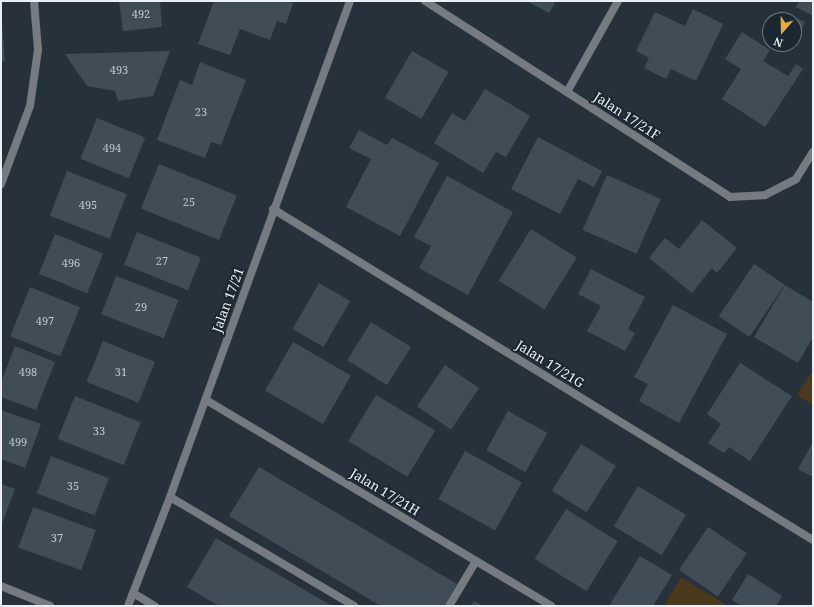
<!DOCTYPE html>
<style>
body{margin:0}
#map{position:relative;width:814px;height:607px;overflow:hidden;background:#26313c;font-family:"Noto Serif",serif}
div>[style]{position:absolute}
.green>*{inset:0;background:#4b391d}
.building>*{inset:0;background:#404c56;transform-origin:0 0}
.service>*{height:8px;margin:-4px;padding:0 4px;transform-origin:4px;border-radius:4px;background:#757b80}
.minor>*{height:8px;margin:-4px;padding:0 4px;transform-origin:4px;border-radius:4px;background:#757b80}
.tertiary>*{height:8px;margin:-4px;padding:0 4px;transform-origin:4px;border-radius:4px;background:#757b80}
span{translate:-50% -50%;white-space:nowrap;text-align:center;line-height:1.15;-webkit-text-stroke:4px #1c2831;paint-order:stroke}
.number-label{font-size:11px;color:#bfc7cf}
.number-label span{-webkit-text-stroke-width:0}
.street-label{font-size:13px;color:#e9f0f7}
.frame{position:absolute;inset:0;border:2px solid #e9f0f7;pointer-events:none}
.north{position:absolute;left:762px;top:12px;width:40px;height:40px;box-sizing:border-box;background:#1c2831;border:1px solid #6e7880;border-radius:50%;rotate:200deg;font-size:11px;font-weight:700;line-height:16px;text-align:center;color:#e9f0f7}
.north::after{content:'';display:block;margin:auto;width:14px;height:18px;background:#eaaa39;clip-path:polygon(50% 0,100% 100%,50% 72%,0 100%)}
</style>
<div id="map">
<div class="green">
<div style="clip-path:polygon(813px 370px,813px 405px,797px 395px)"></div>
<div style="clip-path:polygon(681px 577px,728px 606px,664px 606px)"></div>
</div>
<div class="building">
<div style="clip-path:polygon(119px 1px,160px 1px,162px 27px,123px 31px)"></div>
<div style="clip-path:polygon(214px 1px,287px 1px,293px 3px,286px 24px,277px 21px,270px 40px,240px 29px,230px 55px,198px 44px)"></div>
<div style="clip-path:polygon(527px 1px,556px 1px,549px 13px)"></div>
<div style="clip-path:polygon(799px 1px,813px 1px,813px 16px,796px 7px)"></div>
<div style="clip-path:polygon(693px 9px,723px 24px,696px 81px,671px 69px,666px 79px,644px 68px,649px 58px,636px 51px,655px 12px,685px 26px)"></div>
<div style="clip-path:polygon(779px 11px,805px 22px,794px 46px,789px 44px,794px 44px,794px 20px,776px 20px)"></div>
<div style="clip-path:polygon(1px 13px,5px 61px,1px 61px)"></div>
<div style="clip-path:polygon(742px 32px,770px 50px,763px 61px,788px 76px,796px 64px,803px 69px,765px 127px,722px 99px,741px 69px,725px 59px)"></div>
<div style="clip-path:polygon(170px 51px,153px 96px,118px 101px,115px 91px,87px 86px,65px 54px)"></div>
<div style="left:412px;top:51px;width:42px;height:54px;rotate:30deg"></div>
<div style="clip-path:polygon(200px 62px,246px 80px,221px 145px,211px 142px,205px 158px,157px 140px,180px 80px,192px 85px)"></div>
<div style="clip-path:polygon(485px 89px,530px 116px,506px 157px,496px 152px,483px 173px,434px 143px,452px 113px,465px 121px)"></div>
<div style="left:97px;top:118px;width:52px;height:44px;rotate:22deg"></div>
<div style="clip-path:polygon(359px 130px,387px 145px,392px 138px,439px 163px,400px 236px,346px 207px,371px 159px,349px 148px)"></div>
<div style="clip-path:polygon(538px 137px,602px 171px,594px 187px,578px 179px,560px 214px,511px 189px)"></div>
<div style="left:159px;top:164px;width:84px;height:48px;rotate:22deg"></div>
<div style="left:67px;top:171px;width:64px;height:48px;rotate:21deg"></div>
<div style="left:607px;top:175px;width:59px;height:60px;rotate:24deg"></div>
<div style="clip-path:polygon(447px 176px,513px 212px,468px 295px,419px 268px,431px 246px,414px 237px)"></div>
<div style="clip-path:polygon(702px 220px,737px 248px,717px 273px,712px 268px,692px 293px,649px 258px,665px 238px,679px 249px)"></div>
<div style="left:531px;top:229px;width:54px;height:61px;rotate:32deg"></div>
<div style="left:137px;top:232px;width:69px;height:35px;rotate:22deg"></div>
<div style="left:55px;top:234px;width:52px;height:43px;rotate:22deg"></div>
<div style="left:754px;top:264px;width:37px;height:63px;rotate:34deg"></div>
<div style="clip-path:polygon(591px 269px,645px 297px,628px 329px,635px 333px,625px 351px,587px 331px,601px 306px,578px 294px)"></div>
<div style="left:116px;top:276px;width:67px;height:41px;rotate:21deg"></div>
<div style="left:319px;top:283px;width:36px;height:53px;rotate:30deg"></div>
<div style="clip-path:polygon(785px 285px,813px 302px,813px 337px,798px 363px,754px 337px)"></div>
<div style="left:30px;top:287px;width:54px;height:53px;rotate:22deg"></div>
<div style="clip-path:polygon(673px 305px,727px 334px,679px 423px,639px 401px,648px 384px,634px 377px)"></div>
<div style="left:371px;top:322px;width:47px;height:45px;rotate:32deg"></div>
<div style="left:103px;top:341px;width:56px;height:44px;rotate:22deg"></div>
<div style="left:293px;top:342px;width:67px;height:56px;rotate:30deg"></div>
<div style="clip-path:polygon(15px 346px,55px 362px,36px 410px,1px 397px,1px 382px)"></div>
<div style="clip-path:polygon(740px 363px,792px 396px,750px 461px,729px 447px,724px 453px,708px 443px,721px 424px,707px 414px)"></div>
<div style="left:445px;top:365px;width:41px;height:50px;rotate:34deg"></div>
<div style="left:376px;top:395px;width:69px;height:54px;rotate:31deg"></div>
<div style="left:75px;top:396px;width:71px;height:46px;rotate:22deg"></div>
<div style="clip-path:polygon(1px 410px,41px 424px,25px 468px,1px 459px)"></div>
<div style="left:508px;top:411px;width:45px;height:45px;rotate:29deg"></div>
<div style="clip-path:polygon(813px 442px,813px 477px,798px 469px)"></div>
<div style="left:581px;top:444px;width:41px;height:55px;rotate:32deg"></div>
<div style="left:465px;top:451px;width:65px;height:55px;rotate:29deg"></div>
<div style="left:51px;top:456px;width:62px;height:40px;rotate:21deg"></div>
<div style="clip-path:polygon(259px 467px,457px 584px,444px 606px,381px 606px,229px 516px)"></div>
<div style="clip-path:polygon(1px 484px,15px 489px,1px 526px)"></div>
<div style="left:638px;top:486px;width:56px;height:47px;rotate:31deg"></div>
<div style="left:33px;top:507px;width:67px;height:43px;rotate:20deg"></div>
<div style="left:566px;top:509px;width:61px;height:59px;rotate:32deg"></div>
<div style="left:708px;top:527px;width:47px;height:52px;rotate:34deg"></div>
<div style="clip-path:polygon(216px 538px,332px 606px,219px 606px,187px 587px)"></div>
<div style="clip-path:polygon(640px 556px,672px 575px,653px 606px,609px 606px)"></div>
<div style="clip-path:polygon(748px 574px,782px 596px,776px 606px,741px 606px,732px 600px)"></div>
<div style="clip-path:polygon(474px 601px,483px 606px,471px 606px)"></div>
</div>
<div class="service">
<div style="left:170px;top:497px;width:214px;rotate:30.6deg"></div>
<div style="left:449px;top:606px;width:52px;rotate:-59deg"></div>
</div>
<div class="minor">
<div style="left:425px;top:1px;width:363px;rotate:32.7deg"></div>
<div style="left:730px;top:197px;width:35px;rotate:-3deg"></div>
<div style="left:765px;top:195px;width:35px;rotate:-27deg"></div>
<div style="left:796px;top:179px;width:32px;rotate:-58deg"></div>
<div style="left:567px;top:92px;width:104px;rotate:-60.7deg"></div>
<div style="left:1px;top:184px;width:83px;rotate:-69.6deg"></div>
<div style="left:30px;top:106px;width:57px;rotate:-81.9deg"></div>
<div style="left:38px;top:50px;width:49px;rotate:-94.7deg"></div>
<div style="left:273px;top:209px;width:633px;rotate:31.51deg"></div>
<div style="left:206px;top:400px;width:402px;rotate:30.8deg"></div>
<div style="left:1px;top:586px;width:53px;rotate:22.2deg"></div>
<div style="left:133px;top:593px;width:26px;rotate:31deg"></div>
</div>
<div class="tertiary">
<div style="left:128px;top:606px;width:117px;rotate:-68.9deg"></div>
<div style="left:170px;top:497px;width:528px;rotate:-70.05deg"></div>
</div>
<div class="number-label">
<span style="left:141px;top:14px">492</span>
<span style="left:119px;top:70px">493</span>
<span style="left:201px;top:112px">23</span>
<span style="left:112px;top:148px">494</span>
<span style="left:189px;top:202px">25</span>
<span style="left:88px;top:205px">495</span>
<span style="left:162px;top:261px">27</span>
<span style="left:71px;top:263px">496</span>
<span style="left:141px;top:307px">29</span>
<span style="left:45px;top:321px">497</span>
<span style="left:28px;top:372px">498</span>
<span style="left:121px;top:372px">31</span>
<span style="left:99px;top:431px">33</span>
<span style="left:18px;top:442px">499</span>
<span style="left:73px;top:486px">35</span>
<span style="left:57px;top:538px">37</span>
</div>
<div class="street-label">
<span style="left:627px;top:116px;rotate:33deg">Jalan 17/21F</span>
<span style="left:228px;top:300px;rotate:-70deg">Jalan 17/21</span>
<span style="left:550px;top:364px;rotate:32deg">Jalan 17/21G</span>
<span style="left:385px;top:492px;rotate:31deg">Jalan 17/21H</span>
</div>
<div class="frame"></div>
<div class="north">N</div>
</div>
